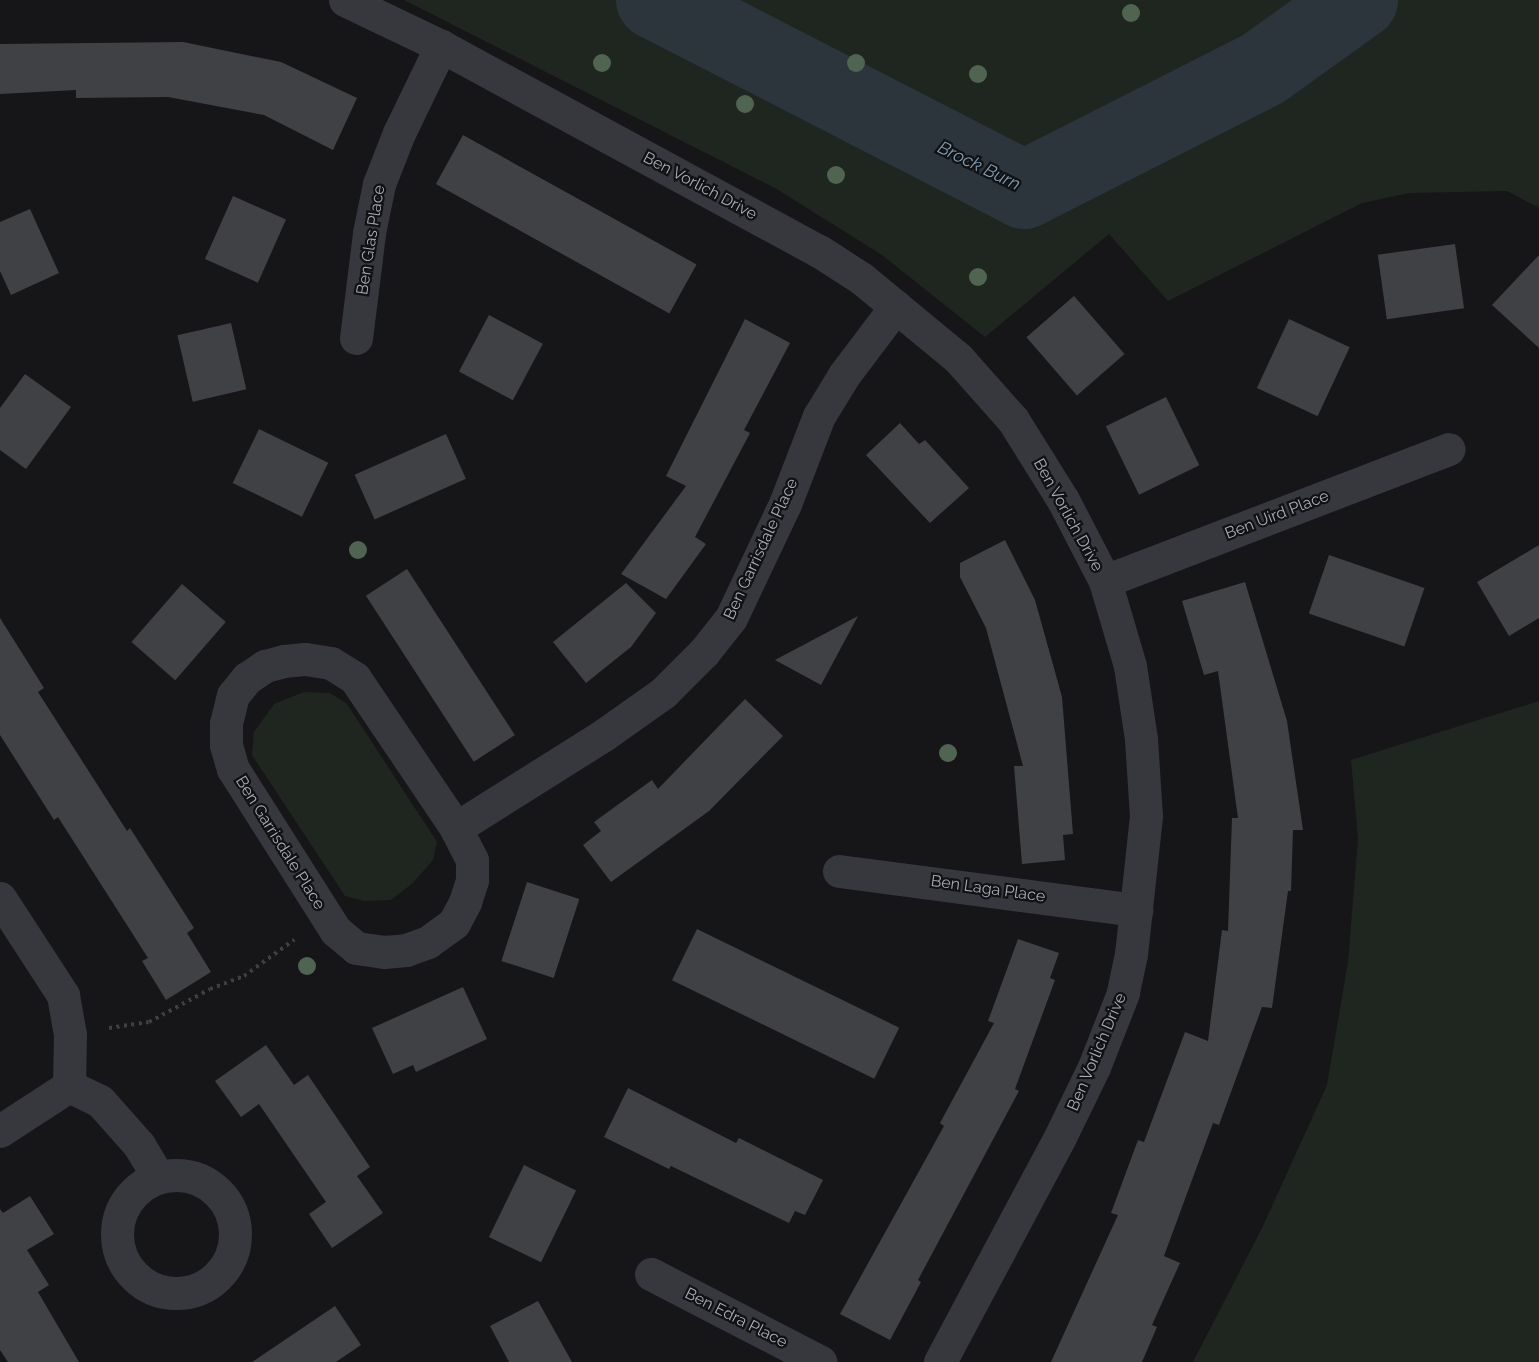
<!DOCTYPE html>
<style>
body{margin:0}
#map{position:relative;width:1539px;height:1362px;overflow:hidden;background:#161618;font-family:Raleway,sans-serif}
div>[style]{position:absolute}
.green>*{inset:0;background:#1e261f}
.river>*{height:78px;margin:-39px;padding:0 39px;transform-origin:39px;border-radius:39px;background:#2c353c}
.building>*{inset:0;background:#404145;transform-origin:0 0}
.path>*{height:4px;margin-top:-2px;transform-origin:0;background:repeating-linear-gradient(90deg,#3d3f44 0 3px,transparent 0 7.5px)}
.minor>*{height:33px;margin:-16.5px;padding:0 16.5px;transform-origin:16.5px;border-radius:16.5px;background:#37383d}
.minor>.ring{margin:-16.5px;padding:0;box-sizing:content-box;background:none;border:33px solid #37383d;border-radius:50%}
.trees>*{width:18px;height:18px;margin:-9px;border-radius:50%;background:#506452}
span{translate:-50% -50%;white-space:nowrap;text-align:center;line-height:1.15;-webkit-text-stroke:4.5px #111113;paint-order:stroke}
.street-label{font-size:16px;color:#a8adb8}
.water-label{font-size:18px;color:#7f9bb3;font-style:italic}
</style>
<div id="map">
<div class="green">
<div style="clip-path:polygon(404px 0,1539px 0,1539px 208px,1507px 191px,1409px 193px,1362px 203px,1168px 301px,1109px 234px,985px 337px,882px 255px,775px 188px)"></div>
<div style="clip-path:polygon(304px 692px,330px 693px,347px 704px,437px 842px,433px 860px,413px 883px,391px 900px,364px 901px,345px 896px,252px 755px,254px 732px,274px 704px)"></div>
<div style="clip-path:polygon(1539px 701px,1539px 1362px,1193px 1362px,1262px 1228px,1327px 1085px,1348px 962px,1358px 839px,1351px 760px)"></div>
</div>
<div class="river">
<div style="left:655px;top:0;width:415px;rotate:27.2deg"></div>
<div style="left:1024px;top:190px;width:269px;rotate:-26.9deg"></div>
<div style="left:1264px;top:68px;width:117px;rotate:-35.6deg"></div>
</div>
<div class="building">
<div style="clip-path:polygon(183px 42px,281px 62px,357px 98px,333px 150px,264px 115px,168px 97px,76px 98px,76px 90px,0 94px,0 44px)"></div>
<div style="left:463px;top:135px;width:267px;height:56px;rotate:29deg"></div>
<div style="left:233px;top:196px;width:58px;height:69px;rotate:24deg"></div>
<div style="clip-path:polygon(30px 209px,59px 273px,11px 295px,0 271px,0 222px)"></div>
<div style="left:1455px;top:244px;width:65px;height:78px;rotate:82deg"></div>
<div style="clip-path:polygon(1539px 255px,1539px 348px,1492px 305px)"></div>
<div style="left:1074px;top:296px;width:77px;height:63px;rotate:49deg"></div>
<div style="left:489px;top:315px;width:61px;height:64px;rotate:28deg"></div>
<div style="clip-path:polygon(745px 319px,790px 343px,744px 430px,750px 433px,695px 537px,706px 544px,666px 599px,621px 574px,686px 486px,666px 476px)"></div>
<div style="left:1289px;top:319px;width:67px;height:76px;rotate:25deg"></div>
<div style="left:231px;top:323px;width:68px;height:55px;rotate:77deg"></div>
<div style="clip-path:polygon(25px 374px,71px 407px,26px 469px,0 450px,0 408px)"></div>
<div style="left:1166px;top:397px;width:76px;height:67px;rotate:64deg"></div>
<div style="clip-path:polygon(900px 423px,919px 444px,925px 440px,969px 488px,930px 523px,866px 455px)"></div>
<div style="left:259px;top:429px;width:77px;height:60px;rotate:26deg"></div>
<div style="left:446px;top:434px;width:49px;height:100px;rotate:66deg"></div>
<div style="clip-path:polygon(1005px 540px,1035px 600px,1062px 697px,1073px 834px,1063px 835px,1065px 860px,1022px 864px,1014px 766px,1023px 766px,986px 628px,960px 577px,960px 563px)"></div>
<div style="clip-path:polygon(1539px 545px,1539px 618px,1509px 636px,1477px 582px)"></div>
<div style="left:1329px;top:555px;width:101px;height:62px;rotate:19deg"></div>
<div style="left:407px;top:569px;width:198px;height:49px;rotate:57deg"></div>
<div style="clip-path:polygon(1245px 582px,1287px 721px,1303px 830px,1293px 830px,1291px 891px,1288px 891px,1272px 1008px,1262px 1007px,1219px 1125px,1213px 1123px,1164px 1256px,1180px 1263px,1152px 1325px,1157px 1327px,1142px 1362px,1051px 1362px,1118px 1215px,1111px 1213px,1138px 1140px,1144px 1142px,1185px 1032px,1208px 1041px,1222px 930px,1228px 931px,1232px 818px,1238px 818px,1218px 671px,1204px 675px,1182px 601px)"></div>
<div style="clip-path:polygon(626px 583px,656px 613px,631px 647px,586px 683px,553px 642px)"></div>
<div style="left:182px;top:584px;width:58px;height:77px;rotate:41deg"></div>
<div style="clip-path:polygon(858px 616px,821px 685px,775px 660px)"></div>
<div style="clip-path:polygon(0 618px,44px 688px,38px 692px,127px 831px,130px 828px,194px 928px,187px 933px,211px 972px,166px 1000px,142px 961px,148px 958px,58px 817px,54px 820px,0 735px)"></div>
<div style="clip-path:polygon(745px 699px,783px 736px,709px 811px,611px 882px,583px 845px,601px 831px,594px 822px,652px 780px,658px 789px)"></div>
<div style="left:527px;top:882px;width:55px;height:83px;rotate:18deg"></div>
<div style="left:697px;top:929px;width:225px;height:57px;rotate:26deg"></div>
<div style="clip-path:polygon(1018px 939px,1059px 953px,1050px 978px,1055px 980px,1015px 1089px,1019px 1091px,918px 1280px,921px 1282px,890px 1340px,840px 1314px,944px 1126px,940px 1123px,994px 1023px,988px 1021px)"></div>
<div style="clip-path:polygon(463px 987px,487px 1039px,416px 1072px,413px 1065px,393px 1074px,372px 1028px)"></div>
<div style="clip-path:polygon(266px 1045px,294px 1085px,308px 1075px,370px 1167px,357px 1176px,383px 1213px,332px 1248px,309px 1214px,326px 1202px,259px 1104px,241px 1117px,215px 1081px)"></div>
<div style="clip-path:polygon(628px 1088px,736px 1143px,739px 1138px,823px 1180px,805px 1215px,795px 1211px,789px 1223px,671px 1166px,669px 1169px,604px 1137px)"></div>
<div style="left:524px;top:1165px;width:58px;height:80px;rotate:26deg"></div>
<div style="clip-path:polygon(30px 1196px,54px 1234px,27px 1250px,49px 1285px,38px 1292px,79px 1362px,8px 1362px,0 1350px,0 1209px,3px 1213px)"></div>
<div style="clip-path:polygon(538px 1301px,572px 1362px,509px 1362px,490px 1326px)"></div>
<div style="clip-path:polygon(335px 1306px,361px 1345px,336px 1362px,252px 1362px)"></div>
</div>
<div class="path">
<div style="left:109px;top:1028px;width:40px;rotate:-8.5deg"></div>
<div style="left:149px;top:1022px;width:69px;rotate:-28.4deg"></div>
<div style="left:210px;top:989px;width:36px;rotate:-21deg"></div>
<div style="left:244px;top:976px;width:62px;rotate:-35.8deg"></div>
</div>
<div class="minor">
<div style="left:345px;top:0;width:106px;rotate:25.6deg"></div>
<div style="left:441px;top:46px;width:430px;rotate:28.5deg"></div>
<div style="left:819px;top:251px;width:50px;rotate:32.7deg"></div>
<div style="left:861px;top:278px;width:126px;rotate:39.5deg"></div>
<div style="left:958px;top:358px;width:83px;rotate:48.4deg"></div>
<div style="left:1013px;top:420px;width:94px;rotate:58deg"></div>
<div style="left:1063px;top:500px;width:91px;rotate:62.6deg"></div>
<div style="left:1105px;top:581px;width:89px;rotate:73.6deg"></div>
<div style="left:1130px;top:666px;width:74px;rotate:81.4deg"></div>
<div style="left:1141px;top:739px;width:77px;rotate:86.3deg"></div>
<div style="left:1146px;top:816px;width:139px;rotate:96.2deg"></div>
<div style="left:1131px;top:954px;width:40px;rotate:102deg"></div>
<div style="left:1123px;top:993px;width:79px;rotate:111.4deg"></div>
<div style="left:1094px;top:1067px;width:78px;rotate:115.9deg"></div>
<div style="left:1060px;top:1137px;width:255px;rotate:118.1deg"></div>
<div style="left:356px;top:338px;width:106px;rotate:-82.9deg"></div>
<div style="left:369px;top:233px;width:50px;rotate:-78.5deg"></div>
<div style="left:379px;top:184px;width:55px;rotate:-68.6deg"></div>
<div style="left:399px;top:133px;width:97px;rotate:-64.2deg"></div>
<div style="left:1105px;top:581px;width:368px;rotate:-21deg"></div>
<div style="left:456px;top:828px;width:181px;rotate:-124deg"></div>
<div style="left:355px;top:678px;width:28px;rotate:-148deg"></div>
<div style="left:331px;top:663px;width:26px;rotate:-171deg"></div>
<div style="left:305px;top:659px;width:21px;rotate:175deg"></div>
<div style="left:284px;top:661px;width:20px;rotate:165deg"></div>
<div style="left:265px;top:666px;width:22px;rotate:146deg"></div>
<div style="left:247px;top:678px;width:22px;rotate:129deg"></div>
<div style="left:233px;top:695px;width:29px;rotate:104deg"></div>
<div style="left:226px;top:723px;width:22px;rotate:90deg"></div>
<div style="left:226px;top:745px;width:25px;rotate:74deg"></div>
<div style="left:233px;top:769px;width:192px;rotate:57.6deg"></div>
<div style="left:336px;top:931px;width:26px;rotate:40deg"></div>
<div style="left:356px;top:948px;width:28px;rotate:8deg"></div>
<div style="left:384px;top:952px;width:22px;rotate:-5deg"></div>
<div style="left:406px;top:950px;width:23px;rotate:-20deg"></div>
<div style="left:428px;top:942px;width:32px;rotate:-36deg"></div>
<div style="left:454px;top:923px;width:24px;rotate:-62deg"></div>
<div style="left:465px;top:902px;width:23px;rotate:-72deg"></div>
<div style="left:472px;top:880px;width:20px;rotate:-90deg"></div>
<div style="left:472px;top:860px;width:36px;rotate:-117deg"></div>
<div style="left:456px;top:828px;width:176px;rotate:-32.2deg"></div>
<div style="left:605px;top:734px;width:71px;rotate:-35.3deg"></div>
<div style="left:663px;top:693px;width:58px;rotate:-45deg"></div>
<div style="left:704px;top:652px;width:43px;rotate:-51.5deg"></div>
<div style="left:731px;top:618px;width:126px;rotate:-64.7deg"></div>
<div style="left:785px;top:504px;width:94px;rotate:-68.9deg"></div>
<div style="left:819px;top:416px;width:48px;rotate:-58.6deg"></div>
<div style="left:844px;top:375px;width:86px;rotate:-53deg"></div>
<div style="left:839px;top:871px;width:300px;rotate:7.5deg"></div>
<div style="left:0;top:898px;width:116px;rotate:57deg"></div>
<div style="left:63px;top:995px;width:40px;rotate:80deg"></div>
<div style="left:70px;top:1034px;width:52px;rotate:91.1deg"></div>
<div style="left:69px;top:1086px;width:82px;rotate:146.9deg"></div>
<div style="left:69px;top:1086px;width:34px;rotate:26deg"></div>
<div style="left:100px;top:1101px;width:59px;rotate:48.4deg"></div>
<div style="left:139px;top:1145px;width:37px;rotate:59deg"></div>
<div class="ring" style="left:117px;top:1175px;width:85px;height:85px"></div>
<div style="left:651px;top:1274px;width:191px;rotate:27.4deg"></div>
</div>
<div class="trees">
<div style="left:1131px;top:13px"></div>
<div style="left:602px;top:63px"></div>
<div style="left:856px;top:63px"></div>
<div style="left:978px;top:74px"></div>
<div style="left:745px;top:104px"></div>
<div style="left:836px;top:175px"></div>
<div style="left:978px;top:277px"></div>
<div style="left:358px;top:550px"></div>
<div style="left:948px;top:753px"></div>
<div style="left:307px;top:966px"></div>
</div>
<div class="street-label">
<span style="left:700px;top:186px;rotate:28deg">Ben Vorlich Drive</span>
<span style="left:371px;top:240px;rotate:-81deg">Ben Glas Place</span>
<span style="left:1068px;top:515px;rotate:61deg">Ben Vorlich Drive</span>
<span style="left:1277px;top:515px;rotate:-21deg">Ben Uird Place</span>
<span style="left:761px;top:549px;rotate:-65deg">Ben Garrisdale Place</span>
<span style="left:280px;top:843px;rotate:58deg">Ben Garrisdale Place</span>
<span style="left:988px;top:889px;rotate:8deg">Ben Laga Place</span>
<span style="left:1097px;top:1052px;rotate:-67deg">Ben Vorlich Drive</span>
<span style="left:736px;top:1318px;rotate:27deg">Ben Edra Place</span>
</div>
<div class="water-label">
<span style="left:979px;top:166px;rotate:26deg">Brock Burn</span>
</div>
</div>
